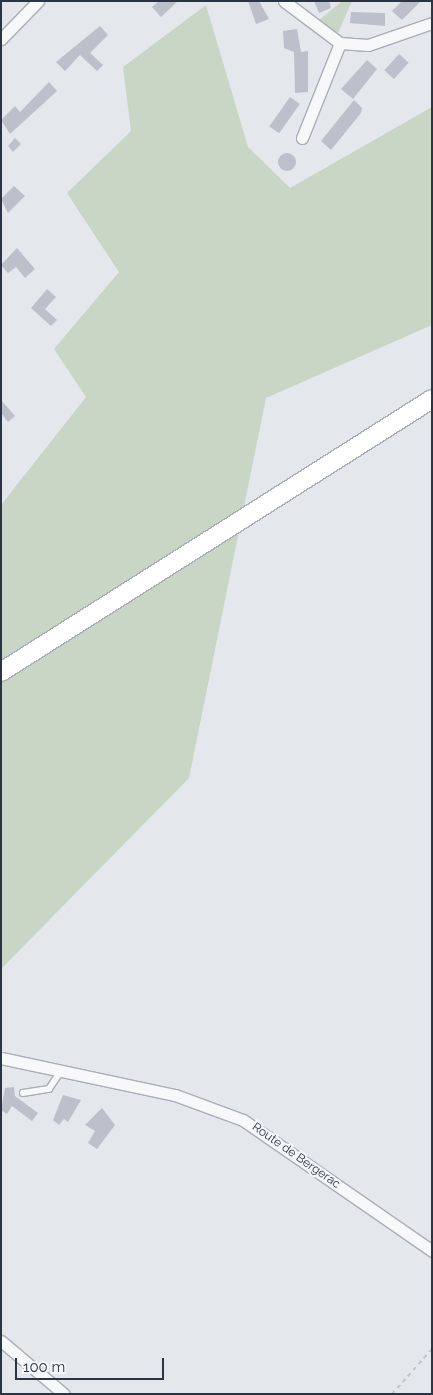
<!DOCTYPE html>
<style>
body{margin:0}
#map{position:relative;width:433px;height:1395px;overflow:hidden;background:#e4e7ec;font-family:Raleway,sans-serif}
div>[style]{position:absolute}
.green>*{inset:0;background:#c9d6c5}
.building>*{inset:0;background:#bbc0ca;transform-origin:0 0}
.round{border-radius:50%}
.path>*{height:2px;margin-top:-1px;transform-origin:0;background:repeating-linear-gradient(90deg,#c2c5cb 0 4px,transparent 0 8px)}
.roads{filter:drop-shadow(1px 0 #a9aeb7) drop-shadow(-1px 0 #a9aeb7) drop-shadow(0 1px #a9aeb7) drop-shadow(0 -1px #a9aeb7)}
.lane>*{height:5.5px;margin:-2.75px;padding:0 2.75px;transform-origin:2.75px;border-radius:2.75px;background:#f7f8fa}
.street>*{height:11px;margin:-5.5px;padding:0 5.5px;transform-origin:5.5px;border-radius:5.5px;background:#f7f8fa}
.primary>*{height:18px;margin:-9px;padding:0 9px;transform-origin:9px;border-radius:9px;background:#fff}
span{translate:-50% -50%;white-space:nowrap;text-align:center;line-height:1.15;-webkit-text-stroke:4.5px #f4f6f9;paint-order:stroke}
.street-label{font-size:12px;color:#2b3445}
.frame{position:absolute;inset:0;border:2px solid #2b3445;pointer-events:none}
.scale{position:absolute;left:15px;top:1358px;width:149px;height:22px;box-sizing:border-box;border:2px solid #2b3445;border-top:0;padding-left:6px;font-size:15px;line-height:18px;white-space:nowrap;color:#2b3445;-webkit-text-stroke:4px #f4f6f9;paint-order:stroke}
</style>
<div id="map">
<div class="green">
<div style="clip-path:polygon(342px 1px,352px 1px,338px 33px,317px 22px)"></div>
<div style="clip-path:polygon(206px 5px,248px 147px,290px 188px,432px 107px,432px 325px,266px 398px,189px 778px,1px 969px,1px 505px,86px 397px,54px 349px,119px 272px,67px 193px,131px 131px,123px 67px)"></div>
</div>
<div class="building">
<div style="clip-path:polygon(159px 1px,178px 1px,161px 17px,152px 7px)"></div>
<div style="clip-path:polygon(248px 1px,259px 1px,269px 19px,256px 24px)"></div>
<div style="clip-path:polygon(314px 1px,329px 1px,331px 8px,319px 13px)"></div>
<div style="clip-path:polygon(402px 1px,421px 1px,402px 20px,392px 11px)"></div>
<div style="clip-path:polygon(351px 12px,385px 13px,385px 26px,350px 23px)"></div>
<div style="clip-path:polygon(100px 26px,108px 35px,90px 53px,103px 65px,97px 71px,80px 55px,65px 71px,56px 62px)"></div>
<div style="clip-path:polygon(297px 29px,301px 52px,308px 51px,308px 92px,295px 93px,294px 52px,284px 48px,283px 31px)"></div>
<div style="left:399px;top:54px;width:13px;height:22px;rotate:42deg"></div>
<div style="clip-path:polygon(367px 60px,377px 69px,353px 99px,341px 89px)"></div>
<div style="clip-path:polygon(49px 82px,57px 91px,10px 134px,1px 120px,15px 106px,20px 112px)"></div>
<div style="left:290px;top:97px;width:12px;height:36px;rotate:35deg"></div>
<div style="clip-path:polygon(354px 100px,362px 108px,361px 113px,331px 150px,321px 141px)"></div>
<div style="clip-path:polygon(15px 138px,21px 144px,13px 152px,8px 146px)"></div>
<div class="round" style="left:278px;top:153px;width:18px;height:18px"></div>
<div style="clip-path:polygon(14px 186px,25px 196px,8px 213px,1px 199px)"></div>
<div style="clip-path:polygon(17px 248px,35px 269px,25px 278px,16px 267px,8px 273px,1px 265px)"></div>
<div style="clip-path:polygon(47px 289px,56px 297px,45px 309px,57px 320px,51px 326px,31px 308px)"></div>
<div style="clip-path:polygon(1px 400px,15px 416px,8px 422px,1px 413px)"></div>
<div style="clip-path:polygon(14px 1087px,15px 1096px,38px 1113px,32px 1121px,12px 1106px,7px 1114px,1px 1110px,5px 1088px)"></div>
<div style="clip-path:polygon(63px 1095px,81px 1100px,68px 1122px,64px 1119px,59px 1125px,53px 1120px)"></div>
<div style="clip-path:polygon(102px 1108px,115px 1125px,97px 1149px,88px 1143px,95px 1131px,85px 1125px)"></div>
</div>
<div class="path">
<div style="left:392px;top:1394px;width:60px;rotate:-48.4deg"></div>
</div>
<div class="roads">
<div class="lane">
<div style="left:23px;top:1093px;width:26px;rotate:-9deg"></div>
<div style="left:49px;top:1089px;width:23px;rotate:-56deg"></div>
</div>
<div class="street">
<div style="left:284px;top:1px;width:70px;rotate:36.9deg"></div>
<div style="left:340px;top:43px;width:28px;rotate:4deg"></div>
<div style="left:368px;top:45px;width:68px;rotate:-19deg"></div>
<div style="left:1px;top:39px;width:53px;rotate:-45.8deg"></div>
<div style="left:302px;top:138px;width:102px;rotate:-68.2deg"></div>
<div style="left:1px;top:1058px;width:178px;rotate:12deg"></div>
<div style="left:175px;top:1095px;width:72px;rotate:20.2deg"></div>
<div style="left:243px;top:1120px;width:230px;rotate:34.7deg"></div>
<div style="left:1px;top:1341px;width:82px;rotate:40.1deg"></div>
</div>
<div class="primary">
<div style="left:1px;top:672px;width:510px;rotate:-32.35deg"></div>
</div>
</div>
<div class="street-label">
<span style="left:296px;top:1156px;rotate:35deg">Route de Bergerac</span>
</div>
<div class="frame"></div>
<div class="scale">100 m</div>
</div>
